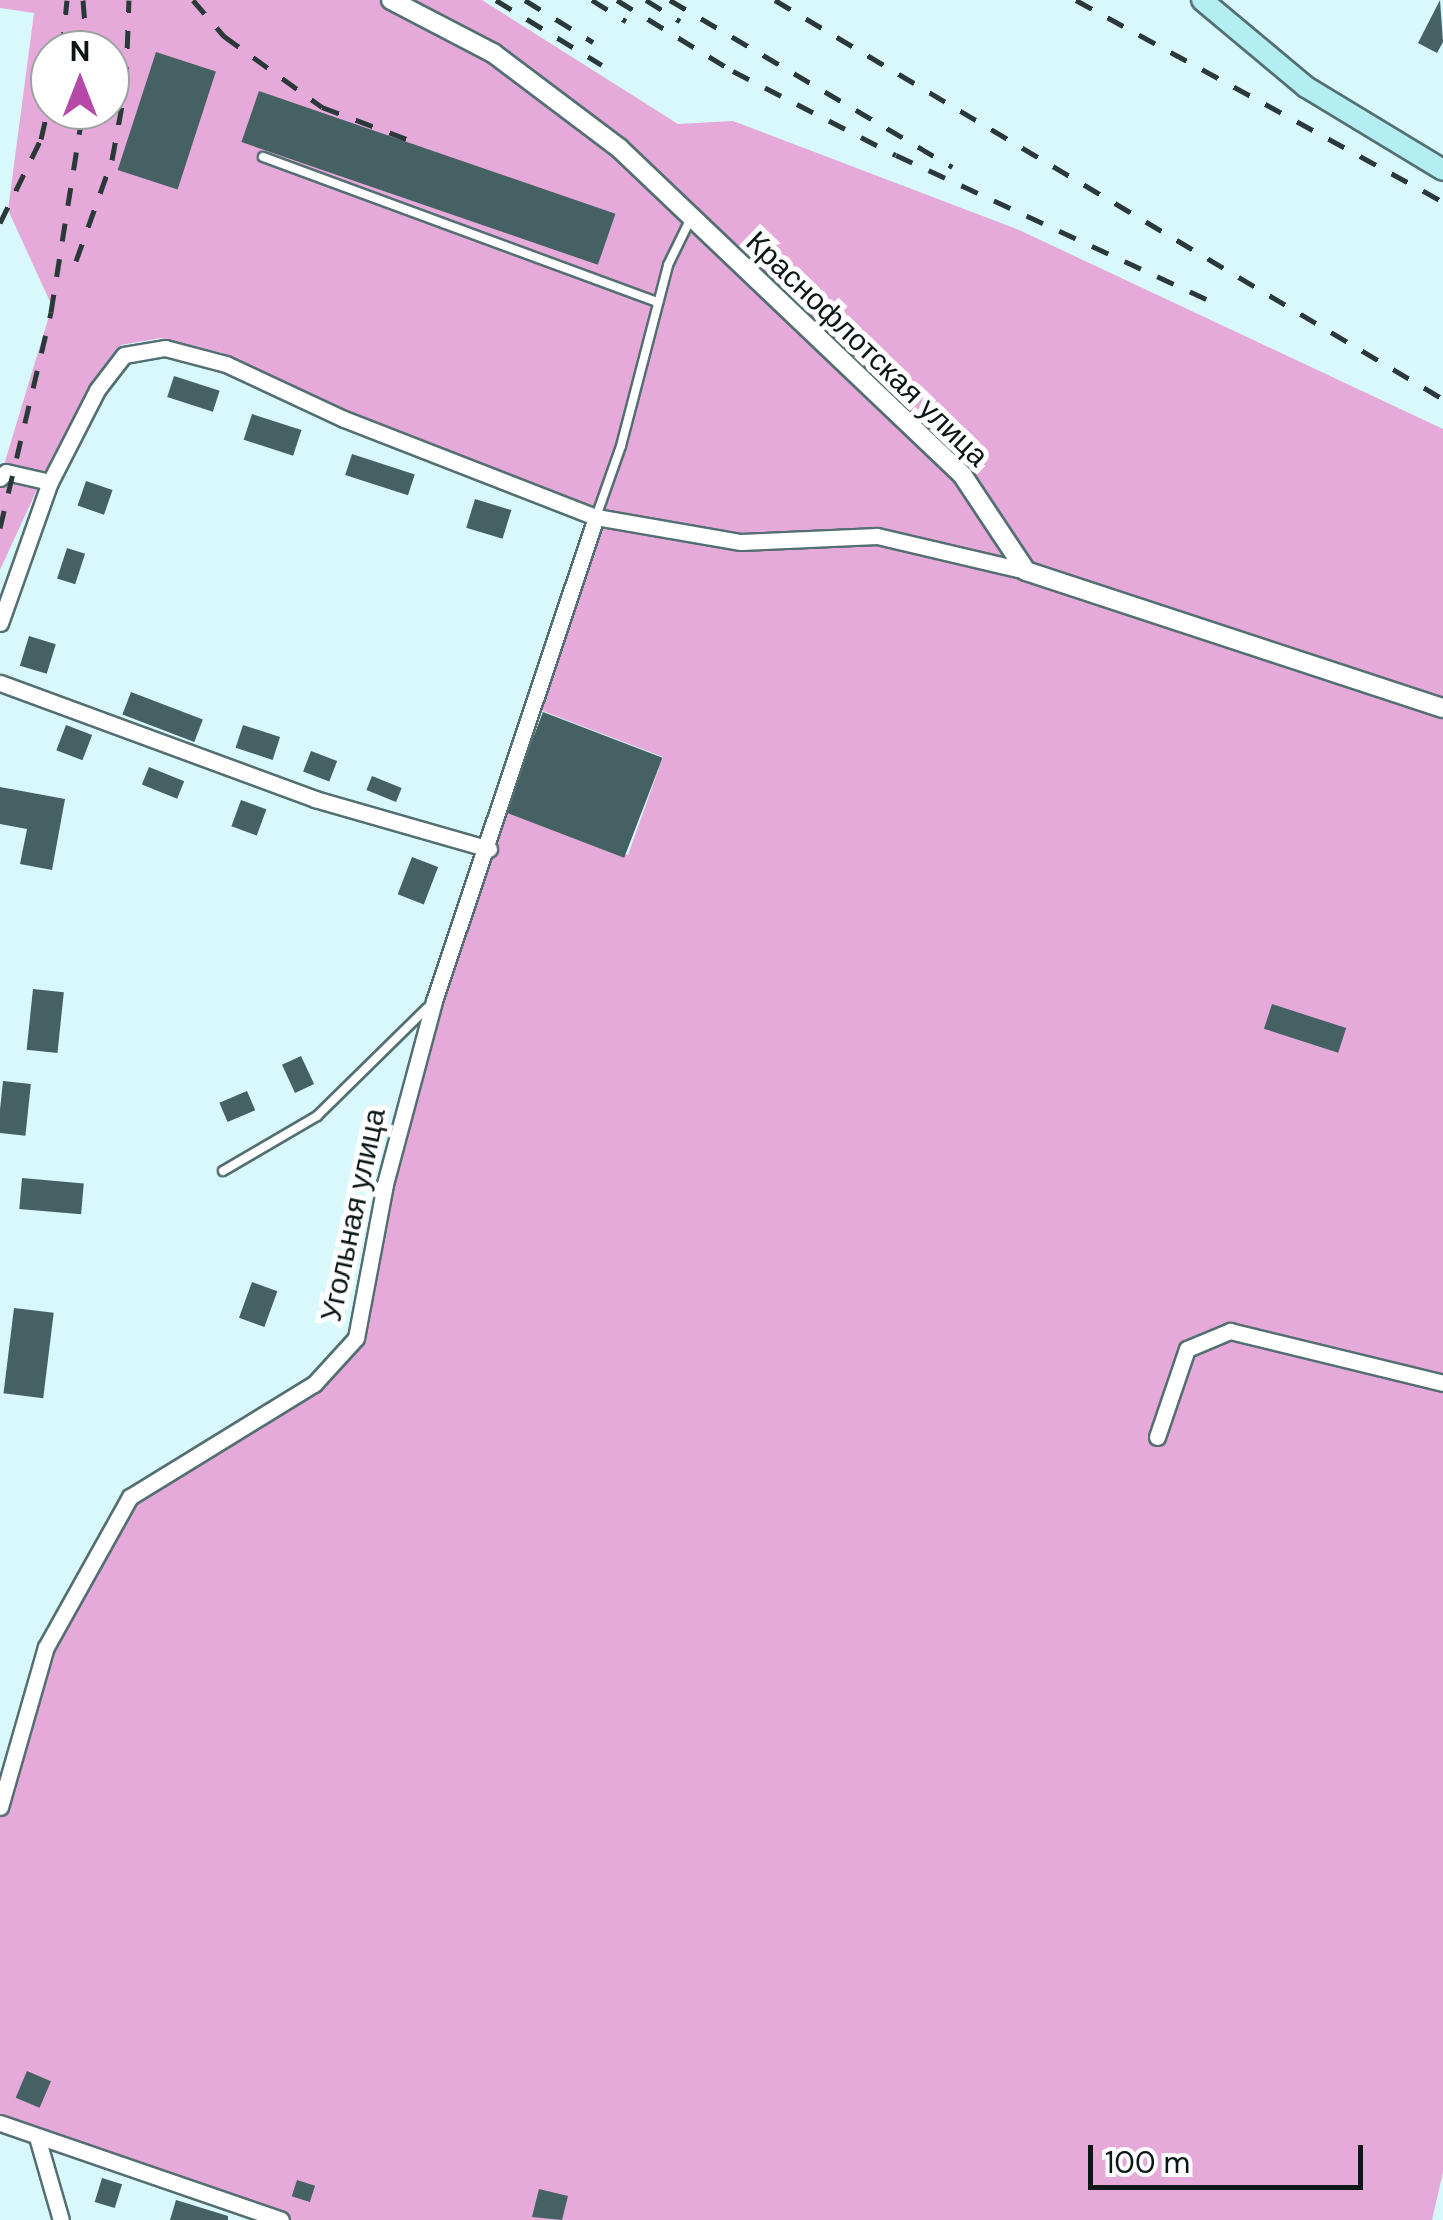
<!DOCTYPE html>
<meta charset="utf-8">
<style>
body{margin:0}
#map{position:relative;width:1443px;height:2220px;overflow:hidden;background:#d9f8fc;font-family:"DM Sans",sans-serif}
div>[style]{position:absolute}
.green>*{inset:0;background:#e5aada}
.building>*{inset:0;background:#466164;transform-origin:0 0}
.roads{filter:drop-shadow(2px 0 #546f72) drop-shadow(-2px 0 #546f72) drop-shadow(0 2px #546f72) drop-shadow(0 -2px #546f72)}
.service>*{height:8px;margin:-4px;padding:0 4px;transform-origin:4px;border-radius:4px;background:#fff}
.minor>*{height:15px;margin:-7.5px;padding:0 7.5px;transform-origin:7.5px;border-radius:7.5px;background:#fff}
.tertiary>*{height:18px;margin:-9px;padding:0 9px;transform-origin:9px;border-radius:9px;background:#fff}
.secondary>*{height:20px;margin:-10px;padding:0 10px;transform-origin:10px;border-radius:10px;background:#b3eef3}
.rail>*{height:5px;margin-top:-2.5px;transform-origin:0;background:repeating-linear-gradient(90deg,#2a3839 0 18px,transparent 0 36px)}
span{translate:-50% -50%;white-space:nowrap;text-align:center;line-height:1.15;-webkit-text-stroke:10px #fff;paint-order:stroke}
.street-label{font-size:30px;color:#0b1617}
.north{position:absolute;left:30px;top:30px;width:100px;height:100px;box-sizing:border-box;background:#fff;border:2px solid #9da2a2;border-radius:50%;rotate:0deg;font-size:28px;font-weight:700;line-height:40px;text-align:center;color:#0b1617}
.north::after{content:'';display:block;margin:auto;width:35px;height:45px;background:#b649a8;clip-path:polygon(50% 0,100% 100%,50% 72%,0 100%)}
.scale{position:absolute;left:1088px;top:2145px;width:275px;height:45px;box-sizing:border-box;border:5px solid #0b1617;border-top:0;padding-left:12px;font-size:30px;line-height:35px;white-space:nowrap;color:#0b1617;-webkit-text-stroke:8px #fff;paint-order:stroke}
</style>
<div id="map">
<div class="green">
<div style="clip-path:polygon(evenodd,0 0,482px 0,678px 124px,733px 121px,1019px 230px,1443px 429px,1443px 2172px,1432px 2220px,281px 2220px,0 2123px,0 1807px,46px 1647px,130px 1497px,314px 1384px,356px 1338px,415px 1067px,502px 810px,628px 855px,663px 757px,535px 708px,596px 517px,344px 419px,223px 353px,161px 338px,121px 345px,94px 379px,52px 457px,0 570px,0 478px,52px 306px,8px 210px,34px 13px,0 8px,0 0,50px 50px,110px 50px,110px 110px,50px 110px,50px 50px)"></div>
</div>
<div class="building">
<div style="clip-path:polygon(1440px 0,1443px 42px,1437px 53px,1418px 43px)"></div>
<div style="left:156px;top:52px;width:63px;height:124px;rotate:18deg"></div>
<div style="left:259px;top:91px;width:377px;height:54px;rotate:19deg"></div>
<div style="left:174px;top:376px;width:48px;height:22px;rotate:18deg"></div>
<div style="left:252px;top:414px;width:52px;height:27px;rotate:18deg"></div>
<div style="left:352px;top:454px;width:66px;height:22px;rotate:18deg"></div>
<div style="left:86px;top:481px;width:28px;height:26px;rotate:19deg"></div>
<div style="left:475px;top:499px;width:38px;height:30px;rotate:17deg"></div>
<div style="left:67px;top:548px;width:19px;height:32px;rotate:18deg"></div>
<div style="left:29px;top:636px;width:28px;height:31px;rotate:17deg"></div>
<div style="left:131px;top:692px;width:77px;height:24px;rotate:21deg"></div>
<div style="left:543px;top:712px;width:128px;height:107px;rotate:21deg"></div>
<div style="left:66px;top:725px;width:28px;height:27px;rotate:21deg"></div>
<div style="left:243px;top:725px;width:39px;height:24px;rotate:18deg"></div>
<div style="left:311px;top:751px;width:28px;height:22px;rotate:21deg"></div>
<div style="left:149px;top:767px;width:38px;height:19px;rotate:22deg"></div>
<div style="left:372px;top:776px;width:32px;height:15px;rotate:22deg"></div>
<div style="clip-path:polygon(0 787px,65px 799px,52px 870px,20px 864px,27px 829px,0 824px)"></div>
<div style="left:241px;top:800px;width:27px;height:28px;rotate:20deg"></div>
<div style="left:412px;top:857px;width:28px;height:40px;rotate:21deg"></div>
<div style="left:33px;top:989px;width:31px;height:61px;rotate:6deg"></div>
<div style="left:1272px;top:1004px;width:78px;height:26px;rotate:18deg"></div>
<div style="left:301px;top:1056px;width:31px;height:21px;rotate:65deg"></div>
<div style="left:3px;top:1081px;width:28px;height:52px;rotate:6deg"></div>
<div style="left:247px;top:1091px;width:21px;height:30px;rotate:67deg"></div>
<div style="left:22px;top:1178px;width:62px;height:31px;rotate:5deg"></div>
<div style="left:252px;top:1282px;width:27px;height:38px;rotate:20deg"></div>
<div style="left:14px;top:1308px;width:40px;height:86px;rotate:7deg"></div>
<div style="left:27px;top:2071px;width:26px;height:29px;rotate:23deg"></div>
<div style="left:102px;top:2178px;width:21px;height:25px;rotate:17deg"></div>
<div style="left:297px;top:2180px;width:19px;height:17px;rotate:18deg"></div>
<div style="clip-path:polygon(539px 2189px,568px 2196px,562px 2220px,532px 2217px)"></div>
<div style="clip-path:polygon(176px 2200px,228px 2216px,228px 2220px,170px 2220px)"></div>
</div>
<div class="roads">
<div class="service">
<div style="left:263px;top:157px;width:421px;rotate:20.2deg"></div>
<div style="left:596px;top:517px;width:75px;rotate:-70.6deg"></div>
<div style="left:621px;top:446px;width:187px;rotate:-75.4deg"></div>
<div style="left:668px;top:265px;width:52px;rotate:-63.9deg"></div>
<div style="left:223px;top:1171px;width:109px;rotate:-30.3deg"></div>
<div style="left:317px;top:1116px;width:154px;rotate:-44.5deg"></div>
</div>
<div class="minor">
<div style="left:0;top:478px;width:8px;rotate:-45deg"></div>
<div style="left:6px;top:472px;width:45px;rotate:12.8deg"></div>
<div style="left:0;top:623px;width:150px;rotate:-70.5deg"></div>
<div style="left:50px;top:482px;width:103px;rotate:-62.9deg"></div>
<div style="left:97px;top:390px;width:44px;rotate:-52.4deg"></div>
<div style="left:124px;top:355px;width:42px;rotate:-9.7deg"></div>
<div style="left:165px;top:348px;width:63px;rotate:14.7deg"></div>
<div style="left:226px;top:364px;width:130px;rotate:25deg"></div>
<div style="left:344px;top:419px;width:270px;rotate:21.3deg"></div>
<div style="left:596px;top:517px;width:147px;rotate:9.8deg"></div>
<div style="left:741px;top:542px;width:136px;rotate:-2.5deg"></div>
<div style="left:877px;top:536px;width:153px;rotate:13.2deg"></div>
<div style="left:0;top:683px;width:336px;rotate:20.2deg"></div>
<div style="left:315px;top:799px;width:181px;rotate:16deg"></div>
<div style="left:1157px;top:1437px;width:93px;rotate:-71.2deg"></div>
<div style="left:1187px;top:1349px;width:47px;rotate:-22.7deg"></div>
<div style="left:1230px;top:1331px;width:219px;rotate:13.7deg"></div>
<div style="left:0;top:1807px;width:166px;rotate:-74deg"></div>
<div style="left:46px;top:1647px;width:172px;rotate:-60.8deg"></div>
<div style="left:130px;top:1497px;width:216px;rotate:-31.6deg"></div>
<div style="left:314px;top:1384px;width:62px;rotate:-47.6deg"></div>
<div style="left:356px;top:1338px;width:157px;rotate:-79.3deg"></div>
<div style="left:385px;top:1184px;width:189px;rotate:-75deg"></div>
<div style="left:434px;top:1001px;width:510px;rotate:-71.49deg"></div>
<div style="left:0;top:2123px;width:297px;rotate:19deg"></div>
<div style="left:37px;top:2137px;width:86px;rotate:73.9deg"></div>
</div>
<div class="tertiary">
<div style="left:391px;top:0;width:115px;rotate:27.5deg"></div>
<div style="left:493px;top:53px;width:158px;rotate:37deg"></div>
<div style="left:619px;top:148px;width:475px;rotate:43.6deg"></div>
<div style="left:963px;top:476px;width:114px;rotate:56.4deg"></div>
<div style="left:1026px;top:571px;width:439px;rotate:18.2deg"></div>
</div>
<div class="secondary">
<div style="left:1202px;top:0;width:136px;rotate:39.9deg"></div>
<div style="left:1306px;top:87px;width:160px;rotate:31.2deg"></div>
</div>
</div>
<div class="rail">
<div style="left:83px;top:0;width:50px;rotate:85.4deg"></div>
<div style="left:193px;top:0;width:48px;rotate:49.3deg"></div>
<div style="left:224px;top:36px;width:121px;rotate:35.9deg"></div>
<div style="left:322px;top:107px;width:105px;rotate:20.7deg"></div>
<div style="left:496px;top:0;width:124px;rotate:31.5deg"></div>
<div style="left:525px;top:0;width:80px;rotate:31.7deg"></div>
<div style="left:592px;top:0;width:40px;rotate:32deg"></div>
<div style="left:617px;top:0;width:136px;rotate:31.5deg"></div>
<div style="left:733px;top:71px;width:183px;rotate:27.3deg"></div>
<div style="left:896px;top:155px;width:342px;rotate:24.9deg"></div>
<div style="left:646px;top:0;width:40px;rotate:32deg"></div>
<div style="left:670px;top:0;width:328px;rotate:30.6deg"></div>
<div style="left:775px;top:0;width:778px;rotate:30.85deg"></div>
<div style="left:1076px;top:0;width:419px;rotate:28.8deg"></div>
<div style="left:62px;top:50px;width:50px;rotate:-84.3deg"></div>
<div style="left:0;top:223px;width:93px;rotate:-64deg"></div>
<div style="left:41px;top:139px;width:40px;rotate:-77deg"></div>
<div style="left:76px;top:261px;width:107px;rotate:-70.4deg"></div>
<div style="left:112px;top:160px;width:77px;rotate:-79.6deg"></div>
<div style="left:126px;top:84px;width:84px;rotate:-88deg"></div>
<div style="left:0;top:528px;width:222px;rotate:-76.7deg"></div>
<div style="left:51px;top:312px;width:205px;rotate:-81deg"></div>
</div>
<div class="street-label">
<span style="left:867px;top:349px;rotate:44deg">Краснофлотская улица</span>
<span style="left:353px;top:1215px;rotate:-78deg">Угольная улица</span>
</div>
<div class="north">N</div>
<div class="scale">100 m</div>
</div>
